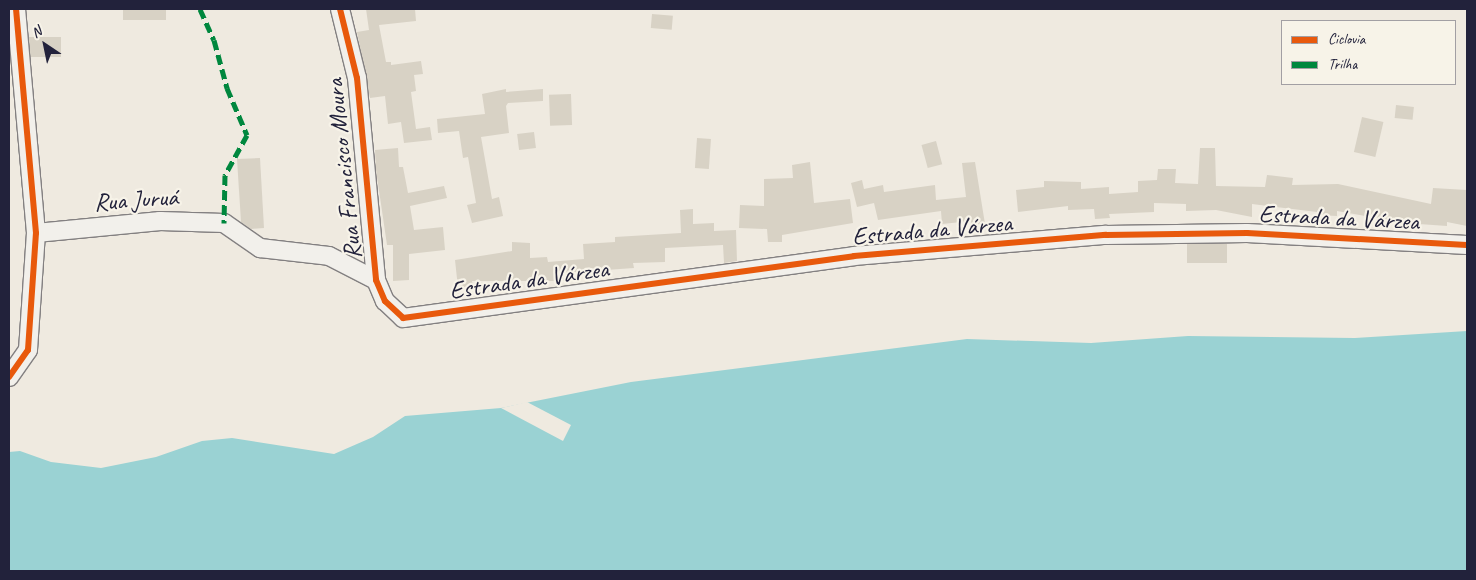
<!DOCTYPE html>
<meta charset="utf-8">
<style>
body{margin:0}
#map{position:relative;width:1476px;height:580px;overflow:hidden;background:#efeae0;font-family:Caveat,sans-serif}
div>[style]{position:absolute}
.water>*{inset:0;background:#9ad2d3}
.pier>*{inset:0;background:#efeae0}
.building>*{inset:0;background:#d8d2c5;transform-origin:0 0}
.roads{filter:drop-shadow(1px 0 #838081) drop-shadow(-1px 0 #838081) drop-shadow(0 1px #838081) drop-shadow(0 -1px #838081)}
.minor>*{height:18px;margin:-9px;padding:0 9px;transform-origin:9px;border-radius:9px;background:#f2f0eb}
.quiet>*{height:5px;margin-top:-2.5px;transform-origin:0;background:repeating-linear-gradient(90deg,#00873e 0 10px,transparent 0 15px)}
.cycleway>*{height:6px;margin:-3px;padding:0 3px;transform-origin:3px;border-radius:3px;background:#e8590c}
span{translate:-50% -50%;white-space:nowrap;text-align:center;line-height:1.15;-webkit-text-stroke:4.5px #f7f3e8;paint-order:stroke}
.street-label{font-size:25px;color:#22223b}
.frame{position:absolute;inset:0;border:10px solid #22223b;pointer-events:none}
.legend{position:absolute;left:1281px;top:20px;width:175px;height:65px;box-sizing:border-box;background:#f7f3e8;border:1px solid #a29fa3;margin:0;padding:6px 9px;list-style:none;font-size:15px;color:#22223b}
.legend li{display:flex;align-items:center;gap:10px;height:25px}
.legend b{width:25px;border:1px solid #a29fa3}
.north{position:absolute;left:20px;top:20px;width:50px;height:50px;-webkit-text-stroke:4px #f7f3e8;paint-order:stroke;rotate:326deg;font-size:14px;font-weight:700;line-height:20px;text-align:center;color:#22223b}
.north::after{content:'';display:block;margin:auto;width:18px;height:22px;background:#22223b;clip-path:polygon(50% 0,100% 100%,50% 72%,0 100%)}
</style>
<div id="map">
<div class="water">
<div style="clip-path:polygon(1467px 331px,1467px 571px,9px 571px,9px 452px,20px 451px,51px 462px,101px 468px,156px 457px,202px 441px,232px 438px,334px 454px,373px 437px,405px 416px,501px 408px,631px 382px,967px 339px,1091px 343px,1188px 336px,1355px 338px)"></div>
</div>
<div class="pier">
<div style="clip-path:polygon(527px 402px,571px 425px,563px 441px,501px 408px)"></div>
</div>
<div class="building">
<div style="left:123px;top:9px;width:43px;height:11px"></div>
<div style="clip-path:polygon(366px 9px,415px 9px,416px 21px,379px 25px,386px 62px,391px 62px,391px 65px,421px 61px,423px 74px,414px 75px,416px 91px,411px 92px,416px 129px,430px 127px,432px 140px,404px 143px,401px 122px,388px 124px,385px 96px,370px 98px,357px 32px,369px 30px)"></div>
<div style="left:652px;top:14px;width:21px;height:14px;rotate:5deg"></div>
<div style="left:29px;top:37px;width:32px;height:20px"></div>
<div style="clip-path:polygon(506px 89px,506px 92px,543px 89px,543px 101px,508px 103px,506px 106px,509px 133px,481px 137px,492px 199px,499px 197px,503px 216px,472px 223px,467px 205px,476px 203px,468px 157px,463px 158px,459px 131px,438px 133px,437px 119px,485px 114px,482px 94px)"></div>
<div style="left:571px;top:94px;width:31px;height:22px;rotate:88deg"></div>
<div style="left:1396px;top:105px;width:18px;height:13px;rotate:6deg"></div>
<div style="left:1362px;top:117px;width:22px;height:36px;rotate:13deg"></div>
<div style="left:534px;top:132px;width:16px;height:17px;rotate:83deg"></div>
<div style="left:697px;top:138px;width:14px;height:30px;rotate:4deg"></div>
<div style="left:936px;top:141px;width:24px;height:15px;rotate:75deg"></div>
<div style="clip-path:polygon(398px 148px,399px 167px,403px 167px,408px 193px,444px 186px,447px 198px,410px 206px,414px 230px,443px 227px,445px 250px,409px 254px,409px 280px,393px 281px,393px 245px,387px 245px,376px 170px,375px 150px)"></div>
<div style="clip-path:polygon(1200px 148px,1215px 148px,1216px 186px,1265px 187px,1267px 175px,1293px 178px,1292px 185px,1338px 184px,1431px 204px,1433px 188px,1467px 190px,1467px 226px,1447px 222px,1447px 226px,1405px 223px,1337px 211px,1337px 216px,1317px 215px,1317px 212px,1252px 204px,1252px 217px,1216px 210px,1186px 211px,1186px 204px,1154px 203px,1154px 212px,1109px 214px,1110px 218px,1095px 219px,1094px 209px,1068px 210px,1068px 206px,1018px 212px,1016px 190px,1044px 187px,1044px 181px,1081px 182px,1081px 189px,1109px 187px,1109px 194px,1138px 192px,1138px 181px,1157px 180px,1158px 169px,1176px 169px,1175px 183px,1198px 184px)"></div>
<div style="clip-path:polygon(260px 158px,264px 228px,251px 229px,241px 222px,237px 159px)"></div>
<div style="clip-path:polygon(810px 162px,814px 203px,850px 199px,853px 223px,782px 235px,782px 242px,768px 242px,767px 229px,739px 228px,740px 205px,764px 206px,764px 179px,793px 178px,792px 165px)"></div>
<div style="clip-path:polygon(975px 162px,985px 224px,971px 225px,971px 221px,942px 224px,941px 211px,878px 220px,874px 203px,857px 207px,851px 183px,862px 180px,864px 189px,883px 185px,884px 192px,935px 185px,936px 200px,966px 197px,962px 163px)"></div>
<div style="clip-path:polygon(693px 209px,693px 224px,714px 223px,714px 231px,736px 230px,737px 261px,724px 263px,723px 245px,665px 248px,665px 262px,633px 263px,634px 268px,564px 273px,565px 281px,472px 281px,473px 286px,458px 288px,455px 260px,512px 251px,512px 242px,530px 243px,530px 258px,547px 257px,548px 262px,584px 259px,583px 244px,615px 242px,615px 237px,681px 233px,680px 210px)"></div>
<div style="left:1187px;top:244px;width:40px;height:19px"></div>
</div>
<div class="roads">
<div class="minor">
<div style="left:340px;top:9px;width:71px;rotate:76.2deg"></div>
<div style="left:357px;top:78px;width:203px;rotate:84.6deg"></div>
<div style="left:376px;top:280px;width:23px;rotate:67deg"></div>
<div style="left:385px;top:301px;width:25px;rotate:43deg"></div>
<div style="left:403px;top:318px;width:455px;rotate:-7.8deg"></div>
<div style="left:854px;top:256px;width:253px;rotate:-4.8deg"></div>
<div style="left:1106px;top:235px;width:141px;rotate:-0.8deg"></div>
<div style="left:1247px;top:233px;width:220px;rotate:3.1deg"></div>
<div style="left:36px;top:233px;width:125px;rotate:-5.5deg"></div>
<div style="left:160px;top:221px;width:64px;rotate:1.8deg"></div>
<div style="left:224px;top:223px;width:44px;rotate:34.8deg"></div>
<div style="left:260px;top:248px;width:69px;rotate:6.6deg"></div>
<div style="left:329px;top:256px;width:53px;rotate:27.1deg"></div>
<div style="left:9px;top:377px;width:33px;rotate:-55deg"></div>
<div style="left:28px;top:350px;width:117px;rotate:-86.1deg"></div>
<div style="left:36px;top:233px;width:225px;rotate:-95.1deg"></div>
</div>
</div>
<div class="quiet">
<div style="left:200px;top:9px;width:34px;rotate:66deg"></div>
<div style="left:214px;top:40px;width:50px;rotate:74.8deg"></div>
<div style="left:227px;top:88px;width:51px;rotate:66.9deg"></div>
<div style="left:247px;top:135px;width:46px;rotate:118.8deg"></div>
<div style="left:225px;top:175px;width:48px;rotate:91.2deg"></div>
</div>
<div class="cycleway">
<div style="left:340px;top:9px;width:71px;rotate:76.2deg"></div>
<div style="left:357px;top:78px;width:203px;rotate:84.6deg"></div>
<div style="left:376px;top:280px;width:23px;rotate:67deg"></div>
<div style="left:385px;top:301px;width:25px;rotate:43deg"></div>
<div style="left:403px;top:318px;width:455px;rotate:-7.8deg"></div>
<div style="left:854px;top:256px;width:253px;rotate:-4.8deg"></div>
<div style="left:1106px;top:235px;width:141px;rotate:-0.8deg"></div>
<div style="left:1247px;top:233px;width:220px;rotate:3.1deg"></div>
<div style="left:9px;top:377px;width:33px;rotate:-55deg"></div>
<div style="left:28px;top:350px;width:117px;rotate:-86.1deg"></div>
<div style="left:36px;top:233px;width:225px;rotate:-95.1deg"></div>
</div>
<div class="street-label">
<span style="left:344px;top:169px;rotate:-96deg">Rua Francisco Moura</span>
<span style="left:136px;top:200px;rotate:-4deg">Rua Juruá</span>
<span style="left:1339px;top:218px;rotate:3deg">Estrada da Várzea</span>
<span style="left:932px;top:230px;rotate:-5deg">Estrada da Várzea</span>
<span style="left:529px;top:280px;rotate:-8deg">Estrada da Várzea</span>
</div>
<div class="frame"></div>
<ul class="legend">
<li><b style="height:6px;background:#e8590c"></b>Ciclovia</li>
<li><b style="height:6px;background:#00873e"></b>Trilha</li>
</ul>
<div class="north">N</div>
</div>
